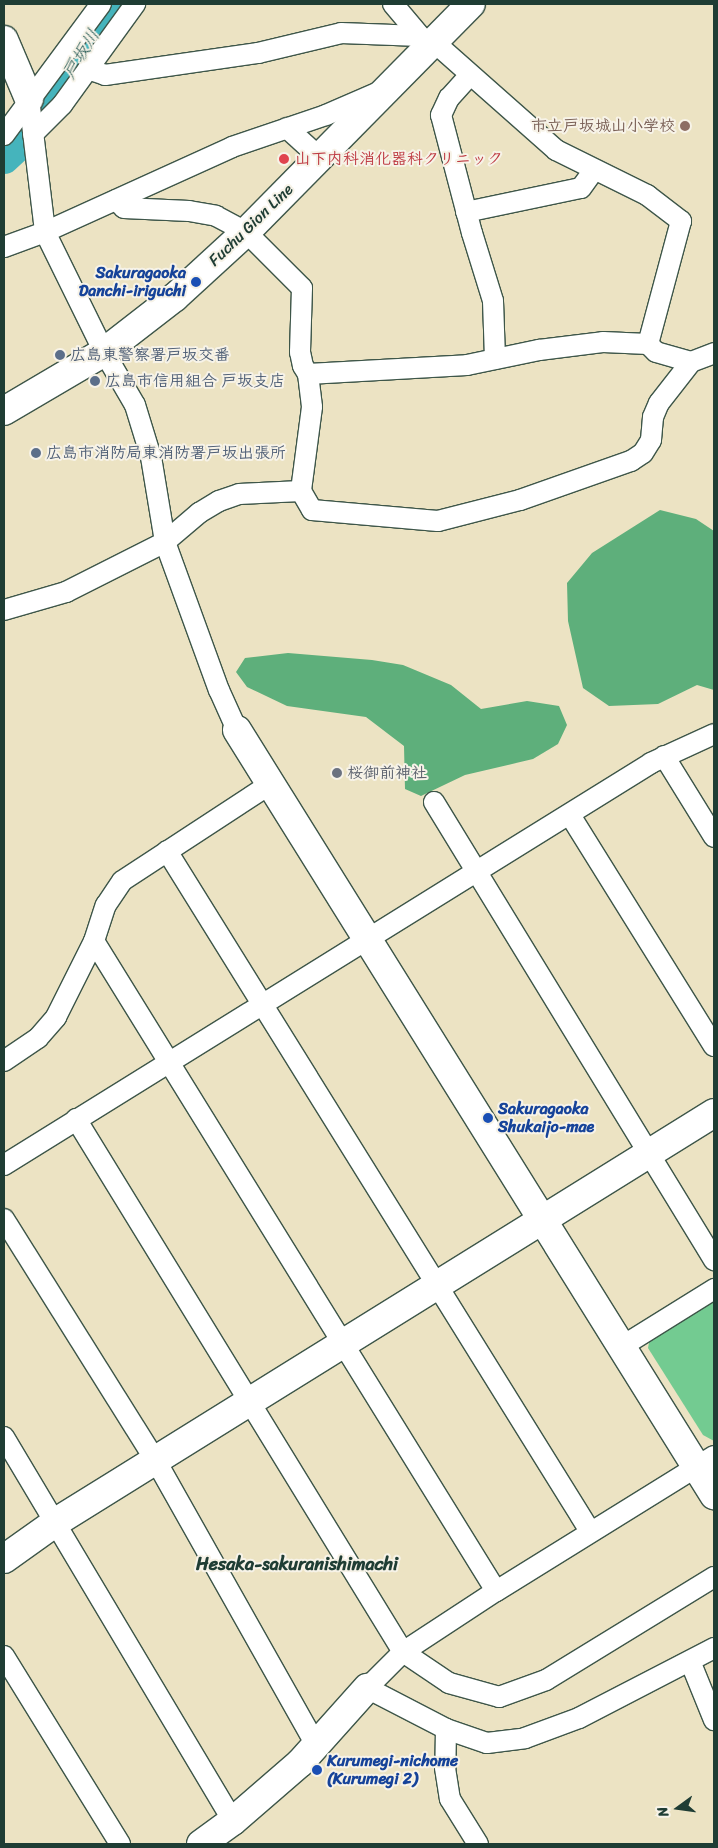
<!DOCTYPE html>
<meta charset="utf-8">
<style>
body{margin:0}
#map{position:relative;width:718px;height:1848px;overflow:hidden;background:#ece3c3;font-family:Sriracha,"Klee One",sans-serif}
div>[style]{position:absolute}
.green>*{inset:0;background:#73cb91}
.forest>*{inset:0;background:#5eaf7b}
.river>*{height:32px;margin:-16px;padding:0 16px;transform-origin:16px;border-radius:16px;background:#45b4bc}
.roads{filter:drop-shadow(1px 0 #3e5649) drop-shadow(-1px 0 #3e5649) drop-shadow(0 1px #3e5649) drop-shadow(0 -1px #3e5649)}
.street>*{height:20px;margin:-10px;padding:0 10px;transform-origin:10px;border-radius:10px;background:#fff}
.secondary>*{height:28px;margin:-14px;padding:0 14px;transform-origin:14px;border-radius:14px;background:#fff}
.dots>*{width:14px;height:14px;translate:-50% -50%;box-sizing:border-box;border:2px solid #f7f3e8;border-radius:50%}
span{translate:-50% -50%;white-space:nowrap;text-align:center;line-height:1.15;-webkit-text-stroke:4px #f7f3e8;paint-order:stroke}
.education-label{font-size:16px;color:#785e54;font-weight:700}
.right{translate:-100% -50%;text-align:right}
.health-label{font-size:16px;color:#be3a42;font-weight:700}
.left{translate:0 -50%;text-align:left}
.street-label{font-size:16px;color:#1f3d34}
.transit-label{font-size:16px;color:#164399;font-weight:700}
.service-label{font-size:16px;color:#4e5e75;font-weight:700}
.worship-label{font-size:16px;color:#5b616d;font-weight:700}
.water-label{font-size:18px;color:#285b56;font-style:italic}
.neighbourhood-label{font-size:18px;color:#1f3d34;font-weight:700}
.frame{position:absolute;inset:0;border:5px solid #1f3d34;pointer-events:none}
.north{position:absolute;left:653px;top:1783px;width:50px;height:50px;-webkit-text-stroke:4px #f7f3e8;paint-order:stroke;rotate:256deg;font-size:14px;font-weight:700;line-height:20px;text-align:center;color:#1f3d34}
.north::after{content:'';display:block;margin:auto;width:18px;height:22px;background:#1f3d34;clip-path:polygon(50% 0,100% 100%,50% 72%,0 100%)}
</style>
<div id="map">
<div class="green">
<div style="clip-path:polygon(714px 1297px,714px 1441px,703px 1435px,648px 1348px,650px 1337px)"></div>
</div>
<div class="forest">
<div style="clip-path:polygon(660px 510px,696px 519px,714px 531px,714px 690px,697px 685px,658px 704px,609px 706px,583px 688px,568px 621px,567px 583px,592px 553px)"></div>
<div style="clip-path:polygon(288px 653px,372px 660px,403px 665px,451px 685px,481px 709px,527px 701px,559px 706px,567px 725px,558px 744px,533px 759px,465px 775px,421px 796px,405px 789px,404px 746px,366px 717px,287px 706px,247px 687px,236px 672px,245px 658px)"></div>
</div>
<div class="river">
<div style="left:51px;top:104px;width:90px;rotate:-60.6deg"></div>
<div style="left:95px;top:26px;width:27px;rotate:-54deg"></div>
<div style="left:4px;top:158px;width:21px;rotate:-43deg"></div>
</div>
<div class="roads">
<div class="street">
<div style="left:393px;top:4px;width:51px;rotate:49.8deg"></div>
<div style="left:434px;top:42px;width:163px;rotate:41.5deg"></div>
<div style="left:556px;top:150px;width:102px;rotate:26.3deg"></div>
<div style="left:647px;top:195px;width:43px;rotate:37.4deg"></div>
<div style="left:681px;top:221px;width:127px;rotate:105deg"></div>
<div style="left:88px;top:69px;width:18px;rotate:19deg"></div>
<div style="left:105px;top:75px;width:155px;rotate:-8.2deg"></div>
<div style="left:258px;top:53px;width:85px;rotate:-13.5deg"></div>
<div style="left:341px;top:33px;width:79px;rotate:2.2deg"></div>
<div style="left:470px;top:75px;width:31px;rotate:132deg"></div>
<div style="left:449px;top:98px;width:19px;rotate:115deg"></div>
<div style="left:441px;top:115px;width:122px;rotate:75.3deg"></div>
<div style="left:472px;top:233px;width:71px;rotate:72.8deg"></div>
<div style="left:493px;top:301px;width:58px;rotate:88deg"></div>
<div style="left:29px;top:99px;width:134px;rotate:83.1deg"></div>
<div style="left:45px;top:232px;width:134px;rotate:63.8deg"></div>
<div style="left:104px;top:352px;width:61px;rotate:59.7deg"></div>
<div style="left:135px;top:405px;width:54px;rotate:72.9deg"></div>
<div style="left:151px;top:457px;width:86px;rotate:80.6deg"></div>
<div style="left:165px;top:542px;width:158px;rotate:70deg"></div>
<div style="left:219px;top:690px;width:44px;rotate:65.8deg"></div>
<div style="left:287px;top:128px;width:45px;rotate:42.3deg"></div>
<div style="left:33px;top:134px;width:41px;rotate:-45deg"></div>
<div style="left:62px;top:105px;width:125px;rotate:-54.1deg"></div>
<div style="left:4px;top:135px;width:163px;rotate:-53.5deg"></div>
<div style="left:116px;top:200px;width:11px;rotate:45deg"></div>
<div style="left:124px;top:208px;width:65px;rotate:2.6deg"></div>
<div style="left:189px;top:211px;width:27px;rotate:10deg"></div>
<div style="left:216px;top:216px;width:34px;rotate:28deg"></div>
<div style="left:246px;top:232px;width:79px;rotate:45deg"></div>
<div style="left:302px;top:288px;width:64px;rotate:91.8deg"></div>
<div style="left:300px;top:352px;width:14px;rotate:78deg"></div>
<div style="left:303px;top:366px;width:9px;rotate:58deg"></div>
<div style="left:308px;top:374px;width:33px;rotate:83deg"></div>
<div style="left:312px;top:407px;width:85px;rotate:97.5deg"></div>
<div style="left:466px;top:212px;width:117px;rotate:-11.8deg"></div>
<div style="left:581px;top:188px;width:22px;rotate:-54deg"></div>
<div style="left:4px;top:247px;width:44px;rotate:-20.1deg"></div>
<div style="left:45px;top:232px;width:205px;rotate:-24.4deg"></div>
<div style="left:232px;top:147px;width:99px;rotate:-18.8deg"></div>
<div style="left:326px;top:115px;width:58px;rotate:-23.5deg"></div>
<div style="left:308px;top:374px;width:159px;rotate:-3.2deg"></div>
<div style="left:467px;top:365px;width:74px;rotate:-11.8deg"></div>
<div style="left:539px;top:350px;width:64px;rotate:-7.1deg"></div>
<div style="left:603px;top:342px;width:45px;rotate:2.5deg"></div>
<div style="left:648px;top:344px;width:11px;rotate:45deg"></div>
<div style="left:656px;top:352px;width:36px;rotate:16deg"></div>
<div style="left:4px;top:610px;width:65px;rotate:-16.2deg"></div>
<div style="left:66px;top:592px;width:111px;rotate:-26.8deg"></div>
<div style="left:165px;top:542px;width:45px;rotate:-40.5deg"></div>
<div style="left:199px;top:513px;width:23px;rotate:-31deg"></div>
<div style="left:219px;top:501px;width:21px;rotate:-19deg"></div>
<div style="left:239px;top:494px;width:62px;rotate:-2.8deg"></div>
<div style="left:301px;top:491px;width:22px;rotate:60deg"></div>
<div style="left:312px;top:510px;width:126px;rotate:5deg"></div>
<div style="left:438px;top:521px;width:85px;rotate:-14.4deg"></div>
<div style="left:520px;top:500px;width:118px;rotate:-19.4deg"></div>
<div style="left:631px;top:461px;width:14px;rotate:-34deg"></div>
<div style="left:643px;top:453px;width:15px;rotate:-58deg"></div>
<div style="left:651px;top:440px;width:23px;rotate:-85deg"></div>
<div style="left:653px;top:417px;width:15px;rotate:-67deg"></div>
<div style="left:659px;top:403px;width:52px;rotate:-52deg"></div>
<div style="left:691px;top:362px;width:25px;rotate:-21deg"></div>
<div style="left:664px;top:756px;width:95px;rotate:58.3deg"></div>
<div style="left:434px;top:802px;width:537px;rotate:58.56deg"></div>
<div style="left:570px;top:815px;width:272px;rotate:58.1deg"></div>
<div style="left:167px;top:851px;width:801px;rotate:58.12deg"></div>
<div style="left:94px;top:941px;width:764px;rotate:58.26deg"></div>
<div style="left:4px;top:1061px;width:41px;rotate:-34.1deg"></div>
<div style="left:38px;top:1038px;width:28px;rotate:-49deg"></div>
<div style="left:56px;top:1017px;width:85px;rotate:-63.4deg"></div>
<div style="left:94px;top:941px;width:38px;rotate:-72deg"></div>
<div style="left:106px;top:905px;width:29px;rotate:-56deg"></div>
<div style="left:122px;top:881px;width:177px;rotate:-33.2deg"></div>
<div style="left:76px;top:1119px;width:625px;rotate:58.47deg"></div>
<div style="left:403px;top:1652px;width:55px;rotate:34deg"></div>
<div style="left:449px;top:1683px;width:52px;rotate:15.6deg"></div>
<div style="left:499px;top:1697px;width:50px;rotate:-19.9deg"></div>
<div style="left:546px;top:1680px;width:197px;rotate:-31.5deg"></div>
<div style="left:4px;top:1165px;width:762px;rotate:-31.85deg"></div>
<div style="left:651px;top:763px;width:69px;rotate:-24.7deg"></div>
<div style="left:4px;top:1219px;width:286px;rotate:57.9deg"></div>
<div style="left:156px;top:1461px;width:326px;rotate:60.6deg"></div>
<div style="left:621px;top:1347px;width:110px;rotate:-31.9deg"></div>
<div style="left:4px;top:1437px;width:447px;rotate:59.2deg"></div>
<div style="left:714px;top:1456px;width:256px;rotate:148.2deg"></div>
<div style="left:496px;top:1591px;width:111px;rotate:146.7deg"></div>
<div style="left:403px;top:1652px;width:51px;rotate:135deg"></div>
<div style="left:367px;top:1688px;width:89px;rotate:27.4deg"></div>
<div style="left:446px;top:1729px;width:43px;rotate:18.9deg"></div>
<div style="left:487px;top:1743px;width:38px;rotate:-7deg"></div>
<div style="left:525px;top:1738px;width:58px;rotate:-20.3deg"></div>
<div style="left:579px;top:1718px;width:152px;rotate:-27.4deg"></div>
<div style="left:4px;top:1656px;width:221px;rotate:58.3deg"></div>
<div style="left:690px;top:1661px;width:64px;rotate:67.9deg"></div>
<div style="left:446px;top:1729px;width:39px;rotate:91deg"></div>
<div style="left:445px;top:1768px;width:31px;rotate:81deg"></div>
<div style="left:450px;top:1799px;width:53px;rotate:58.1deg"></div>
</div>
<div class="secondary">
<div style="left:4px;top:40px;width:64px;rotate:67deg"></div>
<div style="left:4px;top:411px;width:116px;rotate:-30.5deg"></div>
<div style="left:104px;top:352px;width:90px;rotate:-37.8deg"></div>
<div style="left:175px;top:297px;width:96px;rotate:-42.5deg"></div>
<div style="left:246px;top:232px;width:320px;rotate:-45.4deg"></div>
<div style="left:237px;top:730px;width:902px;rotate:58.06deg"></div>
<div style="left:4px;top:1559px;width:64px;rotate:-35.4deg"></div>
<div style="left:56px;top:1522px;width:775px;rotate:-31.86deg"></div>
<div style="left:201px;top:1844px;width:39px;rotate:-36deg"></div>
<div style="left:233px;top:1821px;width:89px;rotate:-40.9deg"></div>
<div style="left:300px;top:1763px;width:101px;rotate:-48.2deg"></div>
</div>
</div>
<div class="dots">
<div style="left:685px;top:126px;background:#8d6e63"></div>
<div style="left:284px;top:159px;background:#e0444e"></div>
<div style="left:196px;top:282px;background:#1a4fb4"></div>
<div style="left:60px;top:355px;background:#5c6f8a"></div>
<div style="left:95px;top:381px;background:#5c6f8a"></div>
<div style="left:36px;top:453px;background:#5c6f8a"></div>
<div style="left:337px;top:773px;background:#6b7280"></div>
<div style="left:488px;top:1118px;background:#1a4fb4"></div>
<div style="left:317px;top:1770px;background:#1a4fb4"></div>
</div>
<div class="education-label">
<span class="right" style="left:675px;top:126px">市立戸坂城山小学校</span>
</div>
<div class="health-label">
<span class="left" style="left:295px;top:159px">山下内科消化器科クリニック</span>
</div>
<div class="street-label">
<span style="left:251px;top:225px;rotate:-44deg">Fuchu Gion Line</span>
</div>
<div class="transit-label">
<span class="right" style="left:186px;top:282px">Sakuragaoka<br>Danchi-iriguchi</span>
<span class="left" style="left:498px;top:1118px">Sakuragaoka<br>Shukaijo-mae</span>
<span class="left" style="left:327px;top:1770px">Kurumegi-nichome<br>(Kurumegi 2)</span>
</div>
<div class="service-label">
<span class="left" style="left:70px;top:355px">広島東警察署戸坂交番</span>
<span class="left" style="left:105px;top:381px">広島市信用組合 戸坂支店</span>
<span class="left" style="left:46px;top:453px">広島市消防局東消防署戸坂出張所</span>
</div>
<div class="worship-label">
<span class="left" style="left:347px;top:773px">桜御前神社</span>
</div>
<div class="water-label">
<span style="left:81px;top:54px;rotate:-59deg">戸坂川</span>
</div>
<div class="neighbourhood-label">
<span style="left:297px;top:1564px">Hesaka-sakuranishimachi</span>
</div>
<div class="frame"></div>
<div class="north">N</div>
</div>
